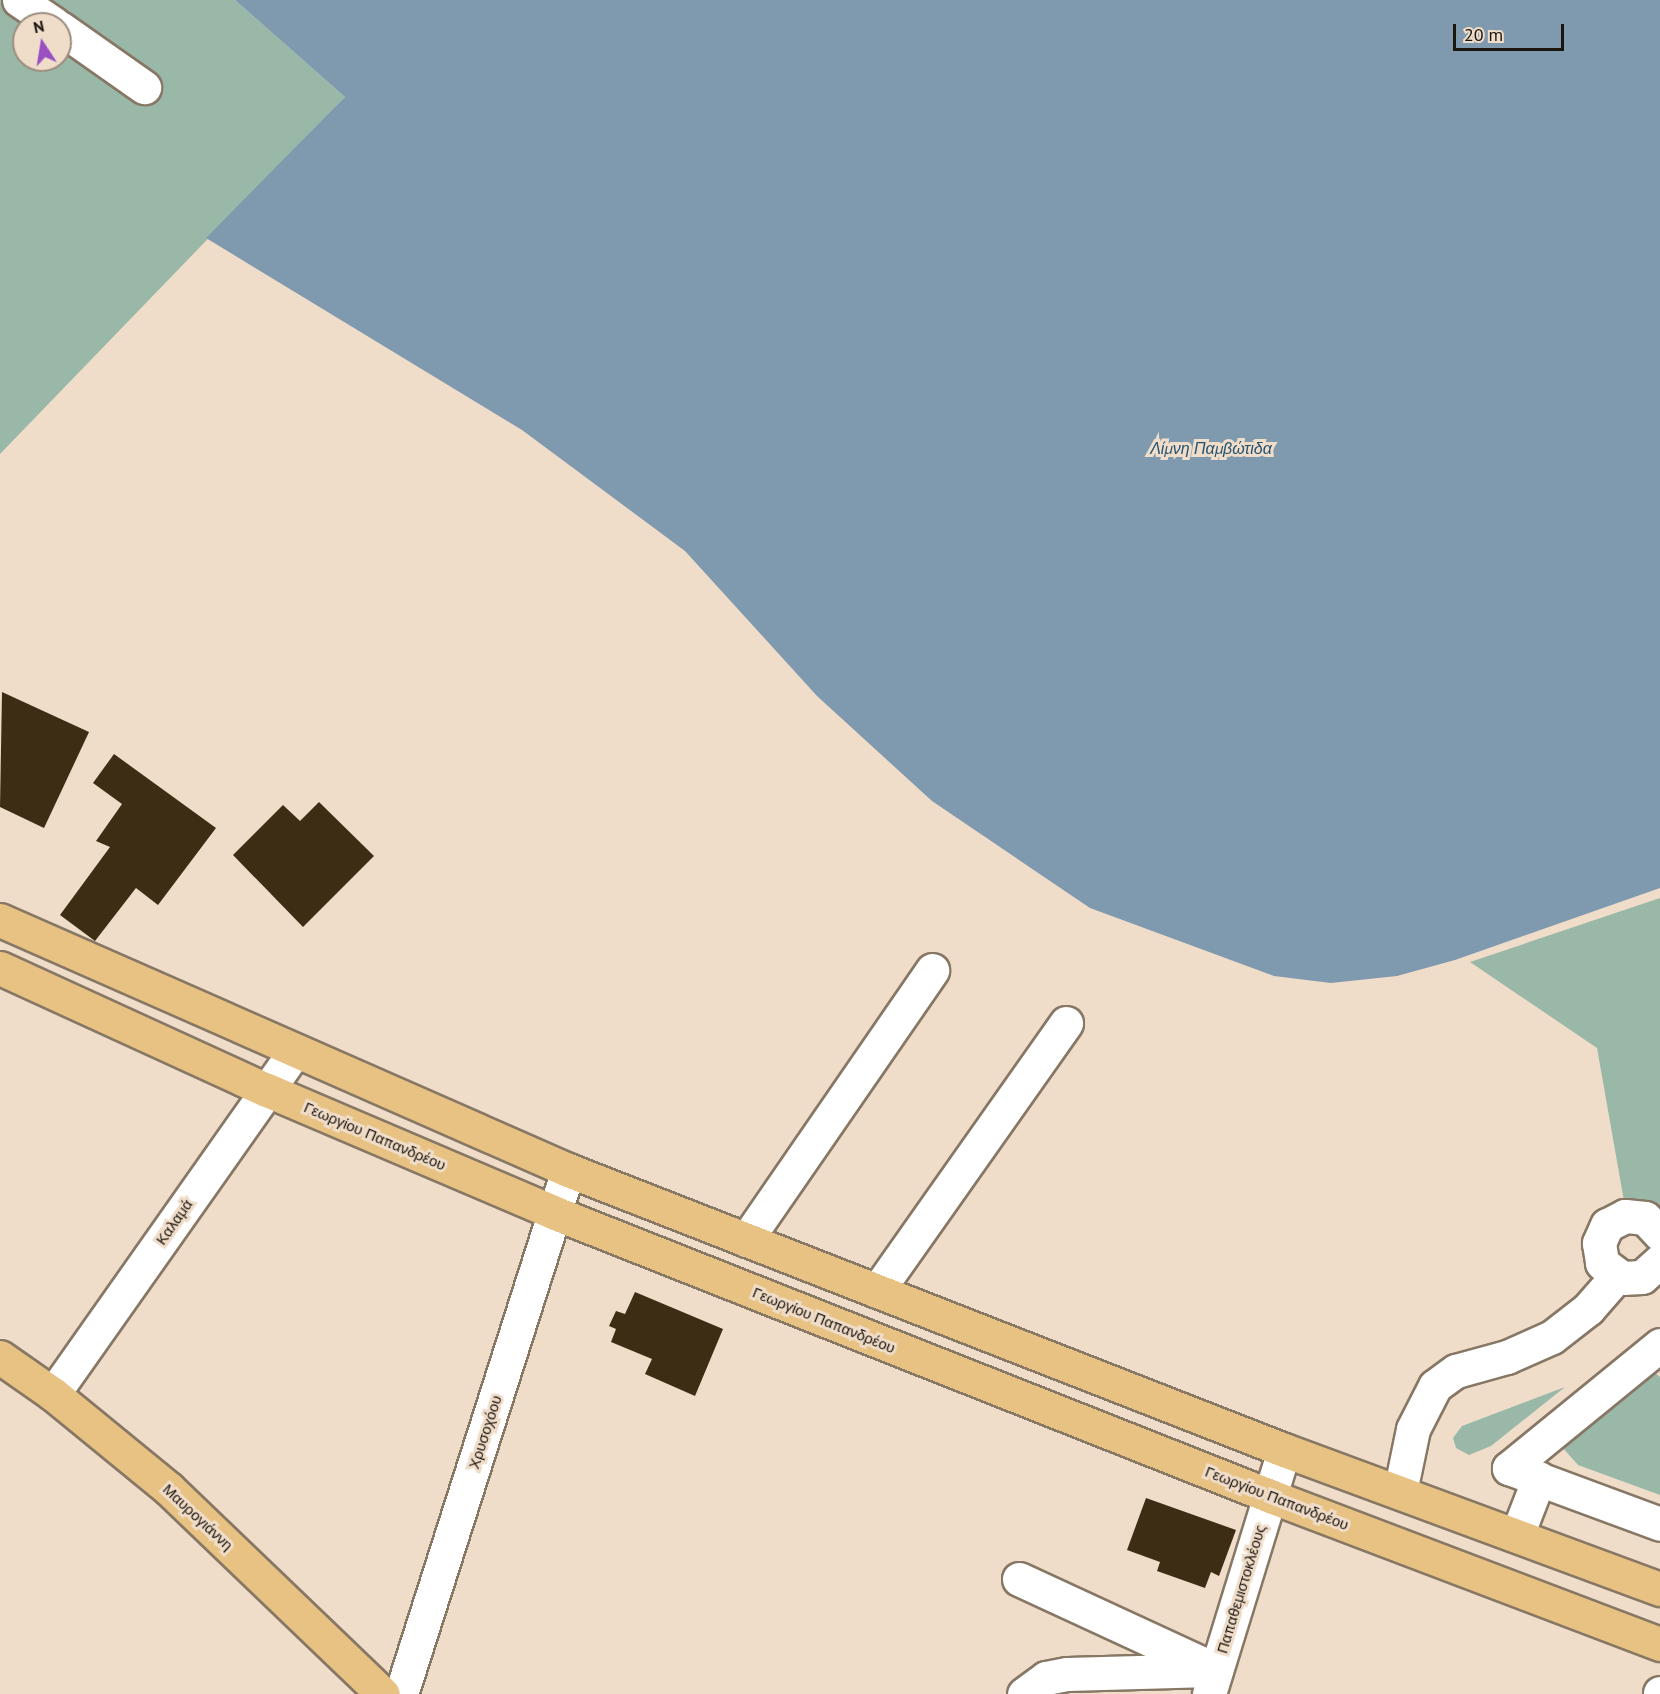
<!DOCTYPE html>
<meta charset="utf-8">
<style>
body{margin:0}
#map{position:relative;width:1660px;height:1694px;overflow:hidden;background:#f0ddc9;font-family:"PT Sans",sans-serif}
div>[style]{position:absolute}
.green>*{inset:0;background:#9ab8a8}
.water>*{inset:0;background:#7f9aaf}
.building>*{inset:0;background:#3d2d15}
.roads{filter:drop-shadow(2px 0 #877765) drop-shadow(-2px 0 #877765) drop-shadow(0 2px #877765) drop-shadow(0 -2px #877765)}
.minor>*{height:33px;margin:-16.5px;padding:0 16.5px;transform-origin:16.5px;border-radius:16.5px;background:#fff}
.major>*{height:33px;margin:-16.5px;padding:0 16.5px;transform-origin:16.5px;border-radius:16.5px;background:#e7c282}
span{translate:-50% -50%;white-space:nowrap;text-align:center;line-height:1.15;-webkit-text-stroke:6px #f0ddc9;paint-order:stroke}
.street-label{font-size:15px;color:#1b150e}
.water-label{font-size:16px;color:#245373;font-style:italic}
.north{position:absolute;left:12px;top:12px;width:60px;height:60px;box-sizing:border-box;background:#f0ddc9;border:2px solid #9b8d7e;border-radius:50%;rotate:348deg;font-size:16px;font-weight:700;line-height:24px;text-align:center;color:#1b150e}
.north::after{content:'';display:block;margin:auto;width:21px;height:27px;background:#9b50c2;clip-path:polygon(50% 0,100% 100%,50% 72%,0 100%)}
.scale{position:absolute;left:1453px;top:24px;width:111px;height:27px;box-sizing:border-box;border:3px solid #1b150e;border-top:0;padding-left:8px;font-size:18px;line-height:21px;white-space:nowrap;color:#1b150e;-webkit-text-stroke:4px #f0ddc9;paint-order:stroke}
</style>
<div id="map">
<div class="green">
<div style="clip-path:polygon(evenodd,0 0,235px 0,345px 97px,0 454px,0 0,24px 24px,60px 24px,60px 60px,24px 60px,24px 24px)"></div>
<div style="clip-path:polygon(1660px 898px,1660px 1205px,1624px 1201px,1597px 1048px,1470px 962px)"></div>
<div style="clip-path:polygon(1654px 1372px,1660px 1377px,1660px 1495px,1578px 1465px,1562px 1447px)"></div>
<div style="clip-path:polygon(1565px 1387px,1491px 1446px,1469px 1455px,1456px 1448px,1453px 1438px,1462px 1426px)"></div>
</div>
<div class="water">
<div style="clip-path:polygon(235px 0,1660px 0,1660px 888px,1455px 960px,1397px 976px,1331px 983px,1274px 976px,1090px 908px,932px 801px,817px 696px,685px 551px,522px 430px,206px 238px,345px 97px)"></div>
</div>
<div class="building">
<div style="clip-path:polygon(2px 692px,89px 732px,44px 828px,0 807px)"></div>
<div style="clip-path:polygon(114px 754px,216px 828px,158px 905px,136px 888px,95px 941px,60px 915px,110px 847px,96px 841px,122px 804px,93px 783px)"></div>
<div style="clip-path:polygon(319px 802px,374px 856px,303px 927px,233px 855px,283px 805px,300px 821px)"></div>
<div style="clip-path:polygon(635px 1292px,723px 1329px,695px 1396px,645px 1374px,652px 1359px,611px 1342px,616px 1329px,609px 1326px,616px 1311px,625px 1314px)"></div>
<div style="clip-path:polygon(1146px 1498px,1236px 1530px,1219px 1576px,1211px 1572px,1205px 1588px,1157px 1571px,1160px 1562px,1127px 1550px)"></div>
</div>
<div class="roads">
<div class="minor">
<div style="left:19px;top:0;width:42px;rotate:34.4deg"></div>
<div style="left:60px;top:28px;width:103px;rotate:35.1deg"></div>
<div style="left:1660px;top:1234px;width:22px;rotate:-133deg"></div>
<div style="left:1645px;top:1218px;width:20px;rotate:-174deg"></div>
<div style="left:1625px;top:1216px;width:20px;rotate:153deg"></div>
<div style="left:1607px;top:1225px;width:20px;rotate:114deg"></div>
<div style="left:1599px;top:1243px;width:20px;rotate:81deg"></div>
<div style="left:1602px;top:1263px;width:25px;rotate:37deg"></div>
<div style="left:1622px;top:1278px;width:20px;rotate:-3deg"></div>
<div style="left:1642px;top:1277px;width:24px;rotate:-42deg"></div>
<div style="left:746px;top:1240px;width:328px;rotate:-55.4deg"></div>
<div style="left:877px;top:1291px;width:328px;rotate:-54.8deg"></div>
<div style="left:1660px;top:1345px;width:195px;rotate:140.8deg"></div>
<div style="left:1509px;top:1468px;width:161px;rotate:20.3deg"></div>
<div style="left:53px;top:1394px;width:420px;rotate:-54.8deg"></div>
<div style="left:1400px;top:1492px;width:64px;rotate:-78.3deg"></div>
<div style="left:1413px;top:1429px;width:48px;rotate:-62.9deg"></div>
<div style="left:1435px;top:1386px;width:26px;rotate:-36deg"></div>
<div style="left:1456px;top:1371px;width:53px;rotate:-15.4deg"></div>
<div style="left:1507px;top:1357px;width:49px;rotate:-24deg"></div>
<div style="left:1552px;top:1337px;width:46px;rotate:-37.9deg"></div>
<div style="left:1588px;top:1309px;width:44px;rotate:-48.7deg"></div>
<div style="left:1517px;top:1535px;width:61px;rotate:-68.9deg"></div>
<div style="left:1019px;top:1579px;width:217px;rotate:24.8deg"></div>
<div style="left:401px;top:1694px;width:550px;rotate:-72.32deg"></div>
<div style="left:1024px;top:1694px;width:27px;rotate:-36deg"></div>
<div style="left:1046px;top:1678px;width:21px;rotate:-11deg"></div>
<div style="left:1067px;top:1674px;width:144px;rotate:-1.6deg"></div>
<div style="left:1209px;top:1694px;width:255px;rotate:-72.9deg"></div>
<div style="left:1660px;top:1694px;width:1px;rotate:-90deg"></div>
</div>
<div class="major">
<div style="left:0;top:920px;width:621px;rotate:23.76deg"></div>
<div style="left:568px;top:1170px;width:769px;rotate:21.36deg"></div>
<div style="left:1284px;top:1450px;width:401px;rotate:20.3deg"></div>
<div style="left:0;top:968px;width:294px;rotate:24.6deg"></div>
<div style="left:267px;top:1090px;width:313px;rotate:23.1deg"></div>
<div style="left:555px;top:1213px;width:769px;rotate:21.59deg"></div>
<div style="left:1270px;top:1496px;width:417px;rotate:20.8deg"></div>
<div style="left:0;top:1357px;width:65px;rotate:34.9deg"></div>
<div style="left:53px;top:1394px;width:150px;rotate:39.3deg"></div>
<div style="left:169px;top:1489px;width:296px;rotate:43.8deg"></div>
</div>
</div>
<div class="street-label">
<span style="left:375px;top:1136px;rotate:23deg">Γεωργίου Παπανδρέου</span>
<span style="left:174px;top:1222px;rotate:-55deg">Καλαμά</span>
<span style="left:824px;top:1320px;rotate:22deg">Γεωργίου Παπανδρέου</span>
<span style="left:485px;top:1432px;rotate:-72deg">Χρυσοχόου</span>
<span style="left:1277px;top:1498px;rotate:21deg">Γεωργίου Παπανδρέου</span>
<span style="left:198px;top:1517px;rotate:43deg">Μαυρογιάννη</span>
<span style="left:1241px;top:1589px;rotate:-73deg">Παπαθεμιστοκλέους</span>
</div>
<div class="water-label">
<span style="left:1211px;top:448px">Λίμνη Παμβώτιδα</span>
</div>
<div class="north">N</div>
<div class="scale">20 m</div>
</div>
